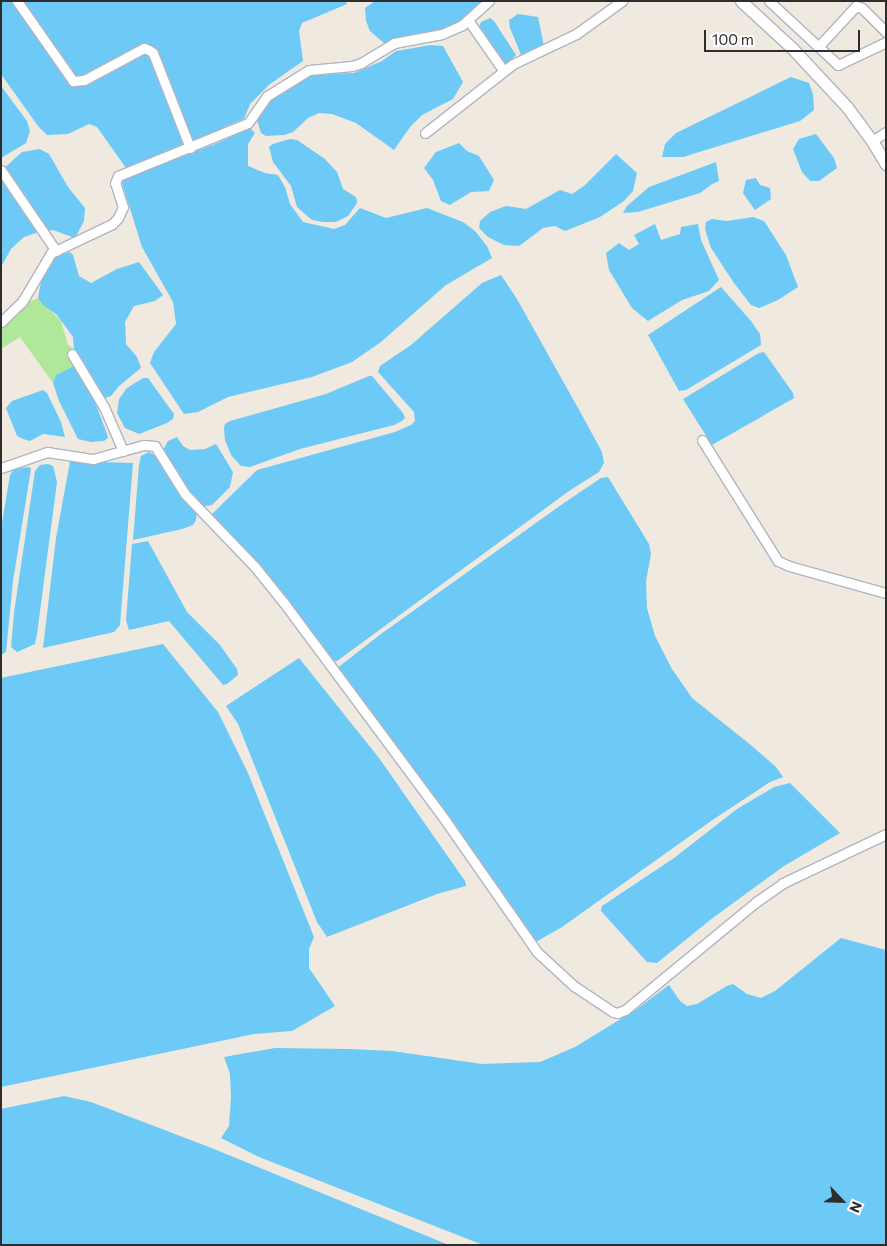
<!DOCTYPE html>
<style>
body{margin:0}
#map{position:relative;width:887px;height:1246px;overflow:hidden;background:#efe9df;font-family:Commissioner,sans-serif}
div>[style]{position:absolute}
.green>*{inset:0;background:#afe899}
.water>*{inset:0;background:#6dc9f6}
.roads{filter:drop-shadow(1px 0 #b3b4c1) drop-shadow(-1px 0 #b3b4c1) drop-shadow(0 1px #b3b4c1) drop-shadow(0 -1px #b3b4c1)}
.street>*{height:9px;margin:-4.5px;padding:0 4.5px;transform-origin:4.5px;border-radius:4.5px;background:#fff}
.secondary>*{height:11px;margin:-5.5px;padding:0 5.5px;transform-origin:5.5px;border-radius:5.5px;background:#fff}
span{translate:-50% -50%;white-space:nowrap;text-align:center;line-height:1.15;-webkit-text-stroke:4.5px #fff;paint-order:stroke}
.frame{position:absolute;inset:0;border:2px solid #2d2d2d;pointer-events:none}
.north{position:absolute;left:817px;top:1176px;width:50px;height:50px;-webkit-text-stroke:4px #fff;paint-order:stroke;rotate:114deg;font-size:14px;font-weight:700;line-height:20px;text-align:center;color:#2d2d2d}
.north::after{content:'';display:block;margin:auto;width:18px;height:22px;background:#2d2d2d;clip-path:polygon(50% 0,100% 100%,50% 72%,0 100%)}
.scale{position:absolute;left:704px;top:30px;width:156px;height:22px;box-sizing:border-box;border:2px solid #2d2d2d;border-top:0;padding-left:6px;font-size:15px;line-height:18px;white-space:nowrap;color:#2d2d2d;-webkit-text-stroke:4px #fff;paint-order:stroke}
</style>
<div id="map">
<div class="green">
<div style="clip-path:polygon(38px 298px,61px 321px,68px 345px,74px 349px,81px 359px,76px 365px,56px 375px,53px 383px,20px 337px,1px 349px,1px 324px,19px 306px)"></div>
</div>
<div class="water">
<div style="clip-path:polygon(1px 1px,346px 1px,347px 4px,302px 23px,299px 31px,303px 61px,270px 84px,250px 104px,244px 119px,226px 126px,209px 137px,126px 168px,97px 127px,89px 124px,68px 134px,47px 135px,38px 126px,1px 74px)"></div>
<div style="clip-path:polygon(375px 1px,484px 1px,454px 26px,438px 33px,384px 43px,370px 31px,366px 21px,365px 8px)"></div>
<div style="clip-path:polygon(518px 14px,538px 17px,544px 46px,522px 57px,510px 28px,509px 20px)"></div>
<div style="clip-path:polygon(490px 18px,494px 21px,516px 55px,503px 69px,476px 33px,481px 22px)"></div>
<div style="clip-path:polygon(431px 45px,443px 46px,463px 82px,453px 99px,422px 115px,410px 127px,394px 150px,356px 123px,332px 114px,319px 113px,308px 118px,293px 132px,284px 135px,266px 136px,261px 133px,257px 120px,269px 99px,301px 79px,314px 74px,354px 73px,382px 61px,396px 51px)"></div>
<div style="clip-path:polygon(791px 77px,809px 83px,813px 94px,814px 110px,800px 121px,683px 157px,662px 157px,665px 144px,676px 133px)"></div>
<div style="clip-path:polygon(1px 86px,27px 121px,30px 131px,26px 143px,1px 158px)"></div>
<div style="clip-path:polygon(249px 127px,255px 133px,248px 144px,248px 166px,265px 173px,278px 175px,285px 187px,290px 204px,303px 222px,334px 229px,345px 225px,360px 208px,386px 218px,427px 208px,463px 222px,475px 231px,487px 246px,492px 258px,446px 285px,381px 342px,352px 362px,312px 377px,228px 397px,198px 412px,184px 414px,150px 363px,154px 352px,176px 324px,173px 302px,142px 247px,121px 180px,220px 142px)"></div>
<div style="clip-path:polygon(816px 134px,834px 158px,837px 168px,819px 181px,810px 181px,802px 172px,793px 149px,799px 139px)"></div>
<div style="clip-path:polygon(290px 139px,297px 140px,325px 159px,337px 172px,343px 189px,356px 197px,357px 203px,348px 216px,336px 222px,323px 222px,312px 220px,297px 207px,291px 186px,273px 162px,269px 147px,273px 144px)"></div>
<div style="clip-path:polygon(459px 143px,467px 151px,479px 156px,494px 180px,489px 191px,471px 192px,450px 205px,441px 201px,433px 180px,424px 168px,436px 152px)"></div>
<div style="clip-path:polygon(40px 149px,49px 154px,68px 187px,85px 208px,84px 221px,75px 238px,53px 230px,39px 232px,24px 237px,11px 249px,1px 267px,1px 171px,22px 152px)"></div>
<div style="clip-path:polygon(616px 154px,637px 173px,633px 191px,624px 201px,600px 217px,565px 231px,555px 226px,543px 228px,519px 246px,504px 245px,488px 237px,479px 228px,480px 221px,490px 212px,506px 206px,526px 209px,560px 190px,572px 194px,584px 186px)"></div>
<div style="clip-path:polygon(716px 162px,719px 181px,712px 184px,700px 193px,638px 212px,623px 213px,627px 206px,649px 187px)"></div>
<div style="clip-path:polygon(756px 178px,760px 185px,770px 188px,771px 199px,755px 210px,743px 193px,746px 180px)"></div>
<div style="clip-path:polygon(753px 217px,764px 221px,786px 255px,798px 287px,778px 300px,759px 308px,751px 305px,734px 283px,711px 248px,705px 229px,706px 222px,712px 219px,727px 221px)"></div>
<div style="clip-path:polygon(655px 224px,661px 240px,680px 234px,681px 227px,698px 224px,701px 240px,719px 280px,709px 291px,682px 300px,648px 321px,632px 308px,609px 270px,606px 253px,619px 243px,629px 250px,639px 244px,634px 235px)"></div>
<div style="clip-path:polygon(70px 252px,73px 255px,79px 276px,91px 283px,117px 269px,139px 262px,163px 295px,155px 301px,134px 306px,125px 322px,126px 344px,137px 357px,141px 368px,119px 386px,111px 396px,105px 398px,99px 393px,74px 349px,73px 337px,57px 315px,43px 305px,38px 298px,41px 281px,54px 257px)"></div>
<div style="clip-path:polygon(501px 275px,517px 299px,583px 417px,602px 452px,604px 463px,599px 472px,569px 491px,337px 661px,332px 662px,261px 566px,212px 514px,257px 470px,395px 432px,411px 425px,415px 421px,414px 412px,378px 372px,380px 366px,411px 345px,482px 283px)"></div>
<div style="clip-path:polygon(721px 287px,751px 321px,760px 334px,761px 345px,686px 390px,679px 391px,648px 335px)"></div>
<div style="clip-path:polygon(764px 352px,793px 393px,794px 398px,712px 445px,683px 399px,759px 353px)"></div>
<div style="clip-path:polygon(76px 365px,92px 394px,107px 434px,108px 438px,104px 441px,91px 442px,78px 439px,59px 401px,53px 383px,56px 375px)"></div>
<div style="clip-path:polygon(369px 376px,372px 376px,403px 413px,405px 418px,402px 421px,394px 425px,300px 449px,250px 467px,241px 466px,231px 455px,225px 440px,224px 429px,225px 424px,230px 421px,326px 394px)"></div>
<div style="clip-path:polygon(143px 378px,148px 378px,174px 414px,173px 419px,167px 423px,139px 434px,125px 428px,117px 413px,119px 399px,127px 388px)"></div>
<div style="clip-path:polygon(43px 390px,47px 393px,61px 422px,65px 437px,43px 434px,30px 441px,23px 439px,17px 436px,6px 408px,12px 401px)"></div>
<div style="clip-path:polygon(177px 437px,183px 446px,190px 450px,205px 449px,216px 444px,233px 472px,230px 487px,212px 505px,201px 507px,183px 487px,162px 452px,168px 441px)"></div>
<div style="clip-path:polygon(149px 452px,158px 457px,170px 479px,197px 511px,196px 520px,193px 525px,182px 529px,133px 540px,139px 465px,141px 456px)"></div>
<div style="clip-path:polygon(85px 455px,101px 462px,133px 463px,120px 625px,114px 632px,43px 648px,56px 538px,71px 456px)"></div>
<div style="clip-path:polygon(48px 464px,53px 466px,57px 482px,37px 634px,35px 644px,17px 652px,11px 647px,14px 613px,35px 471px,40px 465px)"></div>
<div style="clip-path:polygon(29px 467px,31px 469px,13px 581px,6px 652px,1px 655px,1px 529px,10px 475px,14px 469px)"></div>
<div style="clip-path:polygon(608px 477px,649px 544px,651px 554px,646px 581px,647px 608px,655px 636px,672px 669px,692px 698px,752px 746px,776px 767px,783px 777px,770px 782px,711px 821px,562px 927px,534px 943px,444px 809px,336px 669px,381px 634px,561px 505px,601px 478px)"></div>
<div style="clip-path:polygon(148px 541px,187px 612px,220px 645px,237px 669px,238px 675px,227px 684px,223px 685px,169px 621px,129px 630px,126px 620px,132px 544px)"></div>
<div style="clip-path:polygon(163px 644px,218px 712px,248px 773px,314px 937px,309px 949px,309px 968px,335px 1006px,292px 1031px,254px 1034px,1px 1087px,1px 678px)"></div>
<div style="clip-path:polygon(299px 658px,379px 758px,465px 881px,466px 886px,437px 894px,327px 937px,317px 922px,238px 724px,226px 706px)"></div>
<div style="clip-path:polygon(790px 783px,840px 833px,784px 866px,710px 920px,657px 963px,647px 962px,601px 911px,602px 906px,674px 858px,737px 809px,774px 787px)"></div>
<div style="clip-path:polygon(841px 938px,886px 950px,886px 1245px,483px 1245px,259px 1157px,221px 1138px,229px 1126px,231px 1097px,230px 1074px,224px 1057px,275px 1048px,348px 1049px,392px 1051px,482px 1064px,540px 1062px,575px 1047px,637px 1009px,669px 985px,680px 1001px,687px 1006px,697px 1004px,727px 986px,733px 984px,747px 994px,761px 998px,775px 991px)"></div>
<div style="clip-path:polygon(64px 1096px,91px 1102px,209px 1147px,449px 1245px,1px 1245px,1px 1109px)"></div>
</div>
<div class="roads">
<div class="street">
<div style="left:17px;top:1px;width:98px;rotate:55deg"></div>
<div style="left:73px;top:81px;width:11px;rotate:-5deg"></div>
<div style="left:84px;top:80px;width:68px;rotate:-28.1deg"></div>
<div style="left:144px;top:48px;width:5px;rotate:22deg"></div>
<div style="left:149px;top:50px;width:5px;rotate:37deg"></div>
<div style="left:153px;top:53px;width:102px;rotate:68.7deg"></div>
<div style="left:769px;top:1px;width:94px;rotate:42.8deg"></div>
<div style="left:838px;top:65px;width:53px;rotate:-25.6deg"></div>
<div style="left:468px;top:20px;width:61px;rotate:55deg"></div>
<div style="left:818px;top:47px;width:56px;rotate:-47.2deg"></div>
<div style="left:856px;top:6px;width:6px;rotate:18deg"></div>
<div style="left:862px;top:8px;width:34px;rotate:45deg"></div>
<div style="left:425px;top:133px;width:112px;rotate:-38.1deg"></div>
<div style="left:513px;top:64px;width:70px;rotate:-25.5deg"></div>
<div style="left:576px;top:34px;width:57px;rotate:-35.7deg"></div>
<div style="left:872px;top:141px;width:17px;rotate:-33deg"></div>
<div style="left:1px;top:170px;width:98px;rotate:55.8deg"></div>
<div style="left:1px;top:322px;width:29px;rotate:-44deg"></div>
<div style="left:22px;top:302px;width:57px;rotate:-59.4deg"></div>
<div style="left:51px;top:253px;width:68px;rotate:-25.4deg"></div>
<div style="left:112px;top:224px;width:8px;rotate:-45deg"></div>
<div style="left:118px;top:218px;width:12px;rotate:-66deg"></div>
<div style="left:123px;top:207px;width:25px;rotate:-108deg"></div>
<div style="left:115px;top:183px;width:8px;rotate:-67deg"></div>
<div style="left:118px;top:176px;width:140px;rotate:-22.2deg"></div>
<div style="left:248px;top:123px;width:33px;rotate:-55deg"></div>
<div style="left:267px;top:96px;width:49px;rotate:-31.8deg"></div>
<div style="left:309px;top:70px;width:43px;rotate:-5.3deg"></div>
<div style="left:352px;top:66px;width:9px;rotate:-18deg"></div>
<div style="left:361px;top:63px;width:39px;rotate:-31deg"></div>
<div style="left:394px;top:43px;width:49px;rotate:-10.6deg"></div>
<div style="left:442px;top:34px;width:22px;rotate:-24deg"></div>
<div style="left:462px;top:25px;width:36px;rotate:-42deg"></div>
<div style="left:72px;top:354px;width:62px;rotate:58.9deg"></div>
<div style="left:104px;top:407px;width:48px;rotate:66.6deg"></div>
<div style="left:702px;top:440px;width:143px;rotate:57.9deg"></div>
<div style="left:778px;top:561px;width:12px;rotate:24deg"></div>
<div style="left:789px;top:566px;width:101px;rotate:15.6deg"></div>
<div style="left:1px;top:468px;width:49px;rotate:-19.2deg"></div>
<div style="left:47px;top:452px;width:47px;rotate:8.7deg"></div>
<div style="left:93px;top:459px;width:53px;rotate:-15.4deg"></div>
<div style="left:144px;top:445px;width:11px;rotate:5deg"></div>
<div style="left:155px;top:446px;width:57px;rotate:58deg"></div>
<div style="left:185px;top:494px;width:101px;rotate:46.2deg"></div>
<div style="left:255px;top:567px;width:46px;rotate:51.1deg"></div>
<div style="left:284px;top:603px;width:270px;rotate:53.4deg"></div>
<div style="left:445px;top:820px;width:161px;rotate:55.1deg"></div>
<div style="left:537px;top:952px;width:50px;rotate:42.6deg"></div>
<div style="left:574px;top:986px;width:47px;rotate:33.7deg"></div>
<div style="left:613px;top:1012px;width:4px;rotate:14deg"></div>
<div style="left:617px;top:1013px;width:9px;rotate:-21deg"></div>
<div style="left:625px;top:1010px;width:170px;rotate:-39.5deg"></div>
<div style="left:756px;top:902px;width:33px;rotate:-35deg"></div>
<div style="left:783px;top:883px;width:114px;rotate:-25.4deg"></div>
</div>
<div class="secondary">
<div style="left:741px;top:1px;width:69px;rotate:42.7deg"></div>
<div style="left:792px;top:48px;width:81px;rotate:47deg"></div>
<div style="left:847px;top:107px;width:42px;rotate:53.7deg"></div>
<div style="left:872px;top:141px;width:27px;rotate:59deg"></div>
</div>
</div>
<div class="frame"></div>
<div class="north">N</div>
<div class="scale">100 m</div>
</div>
